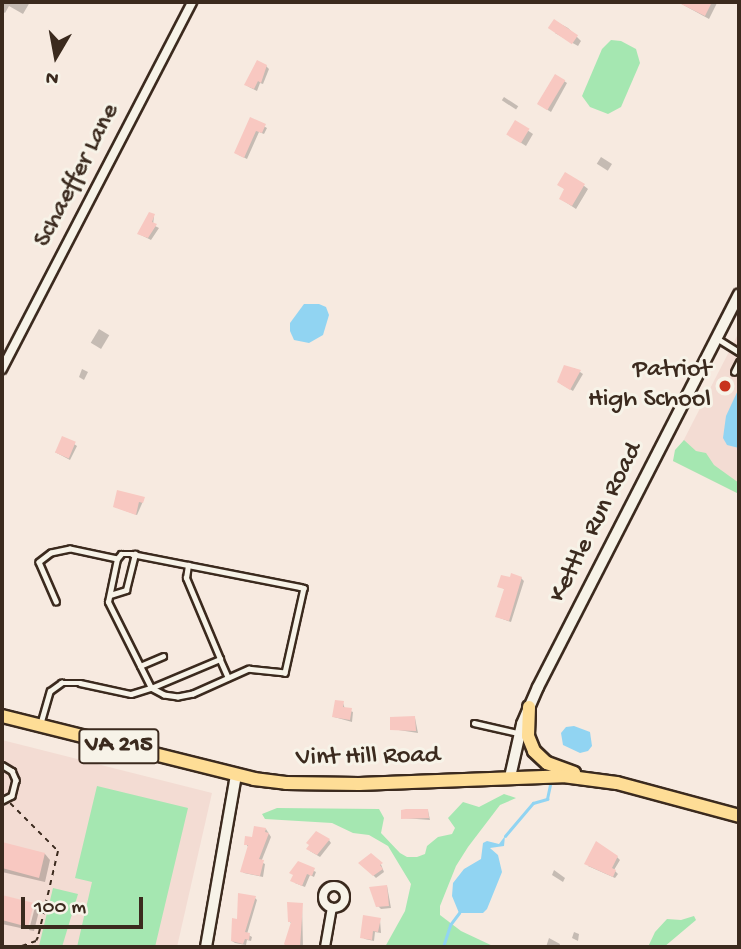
<!DOCTYPE html>
<style>
body{margin:0}
#map{position:relative;width:741px;height:949px;overflow:hidden;background:#f7eae0;font-family:"Gochi Hand",sans-serif}
div>[style]{position:absolute}
.built>*{inset:0;background:#f3dcd3}
.green>*{inset:0;background:#a5e7b1}
.water>*{inset:0;background:#91d4f2}
.shadow>*{inset:0;background:#0003;transform-origin:0 0}
.stream>*{height:2.5px;margin:-1.25px;padding:0 1.25px;transform-origin:1.25px;border-radius:1.25px;background:#91d4f2}
.building>*{inset:0;background:#f8c8c1;transform-origin:0 0}
.path>*{height:2px;margin-top:-1px;transform-origin:0;background:repeating-linear-gradient(90deg,#3b2a1e 0 5px,transparent 0 10px)}
.roads{filter:drop-shadow(2px 0 #3b2a1e) drop-shadow(-2px 0 #3b2a1e) drop-shadow(0 2px #3b2a1e) drop-shadow(0 -2px #3b2a1e)}
.service>*{height:4.5px;margin:-2.25px;padding:0 2.25px;transform-origin:2.25px;border-radius:2.25px;background:#f7f3e8}
.minor>*{height:8px;margin:-4px;padding:0 4px;transform-origin:4px;border-radius:4px;background:#f7f3e8}
.minor>.ring{margin:-4px;padding:0;box-sizing:content-box;background:none;border:8px solid #f7f3e8;border-radius:50%}
.tertiary>*{height:10px;margin:-5px;padding:0 5px;transform-origin:5px;border-radius:5px;background:#f7f3e8}
.primary>*{height:12px;margin:-6px;padding:0 6px;transform-origin:6px;border-radius:6px;background:#fedd96}
.dots>*{width:19px;height:19px;translate:-50% -50%;box-sizing:border-box;border:4px solid #f7f3e8;border-radius:50%}
span{translate:-50% -50%;white-space:nowrap;text-align:center;line-height:1.15;-webkit-text-stroke:6px #f7f3e8;paint-order:stroke}
.shield-label span{padding:2px 5px;background:#f7f3e8;border:2px solid;border-radius:5px;-webkit-text-stroke-width:0}
.shield-label{font-size:24px;color:#3b2a1e;font-weight:700}
.street-label{font-size:26px;color:#3b2a1e}
.poi-label{font-size:26px;color:#3b2a1e}
.right{translate:-100% -50%;text-align:right}
.frame{position:absolute;inset:0;border:4px solid #3b2a1e;pointer-events:none}
.north{position:absolute;left:21px;top:21px;width:70px;height:70px;-webkit-text-stroke:5px #f7f3e8;paint-order:stroke;rotate:190deg;font-size:19px;font-weight:700;line-height:28px;text-align:center;color:#3b2a1e}
.north::after{content:'';display:block;margin:auto;width:24px;height:32px;background:#3b2a1e;clip-path:polygon(50% 0,100% 100%,50% 72%,0 100%)}
.scale{position:absolute;left:21px;top:897px;width:122px;height:32px;box-sizing:border-box;border:4px solid #3b2a1e;border-top:0;padding-left:9px;font-size:21px;line-height:24px;white-space:nowrap;color:#3b2a1e;-webkit-text-stroke:5px #f7f3e8;paint-order:stroke}
</style>
<div id="map">
<div class="built">
<div style="clip-path:polygon(739px 332px,739px 494px,673px 461px)"></div>
<div style="clip-path:polygon(2px 740px,212px 793px,177px 947px,2px 947px)"></div>
</div>
<div class="green">
<div style="clip-path:polygon(611px 40px,621px 41px,636px 49px,640px 63px,621px 107px,608px 114px,590px 107px,582px 96px,602px 49px)"></div>
<div style="clip-path:polygon(684px 440px,696px 451px,706px 453px,714px 465px,739px 483px,739px 494px,673px 461px,675px 450px)"></div>
<div style="clip-path:polygon(97px 786px,188px 808px,155px 947px,77px 947px,92px 882px,75px 878px)"></div>
<div style="clip-path:polygon(504px 794px,516px 798px,500px 805px,468px 847px,456px 866px,440px 906px,440px 915px,461px 931px,495px 947px,385px 947px,405px 911px,411px 884px,388px 846px,369px 835px,353px 833px,332px 823px,265px 819px,262px 814px,277px 808px,379px 809px,384px 818px,381px 833px,400px 853px,407px 857px,417px 857px,425px 854px,427px 846px,438px 837px,452px 834px,455px 828px,448px 818px,463px 802px,479px 807px)"></div>
<div style="clip-path:polygon(53px 888px,78px 894px,62px 947px,39px 946px)"></div>
<div style="clip-path:polygon(694px 916px,696px 920px,664px 947px,648px 947px,655px 932px,667px 919px,681px 920px)"></div>
</div>
<div class="water">
<div style="clip-path:polygon(304px 304px,319px 304px,326px 307px,329px 315px,323px 335px,309px 343px,294px 340px,290px 331px,290px 323px)"></div>
<div style="clip-path:polygon(739px 388px,739px 448px,727px 445px,723px 438px,726px 416px)"></div>
<div style="clip-path:polygon(574px 726px,590px 732px,592px 746px,588px 751px,580px 753px,563px 745px,561px 733px,566px 727px)"></div>
<div style="clip-path:polygon(505px 836px,504px 846px,490px 848px,498px 855px,502px 872px,487px 909px,483px 913px,459px 913px,452px 896px,453px 883px,464px 869px,481px 859px,483px 843px,487px 841px,499px 844px)"></div>
</div>
<div class="shadow">
<div style="clip-path:polygon(2px 2px,30px 2px,23px 14px,9px 6px,5px 13px,2px 11px)"></div>
<div style="clip-path:polygon(678px 2px,716px 2px,717px 3px,709px 19px)"></div>
<div style="clip-path:polygon(555px 21px,568px 28px,581px 41px,578px 46px,555px 33px)"></div>
<div style="clip-path:polygon(266px 66px,269px 69px,263px 84px,260px 83px,257px 91px,249px 87px,246px 85px)"></div>
<div style="clip-path:polygon(564px 81px,567px 83px,551px 112px,543px 107px)"></div>
<div style="left:504px;top:97px;width:17px;height:4px;rotate:33deg"></div>
<div style="clip-path:polygon(251px 119px,267px 128px,264px 134px,259px 132px,247px 159px,239px 155px)"></div>
<div style="clip-path:polygon(515px 122px,533px 134px,526px 146px,512px 137px)"></div>
<div style="left:601px;top:157px;width:13px;height:8px;rotate:32deg"></div>
<div style="clip-path:polygon(559px 185px,583px 185px,588px 189px,576px 209px,561px 199px,566px 190px)"></div>
<div style="clip-path:polygon(154px 216px,153px 225px,159px 228px,151px 240px,139px 234px)"></div>
<div style="left:99px;top:329px;width:12px;height:16px;rotate:31deg"></div>
<div style="clip-path:polygon(574px 368px,583px 374px,573px 391px,561px 384px)"></div>
<div style="clip-path:polygon(82px 369px,88px 372px,84px 380px,79px 377px)"></div>
<div style="clip-path:polygon(74px 444px,77px 446px,70px 460px,55px 452px)"></div>
<div style="clip-path:polygon(144px 499px,137px 515px,115px 507px)"></div>
<div style="clip-path:polygon(521px 578px,524px 581px,511px 622px,500px 618px,497px 616px,506px 590px,499px 586px)"></div>
<div style="clip-path:polygon(343px 703px,345px 709px,353px 712px,352px 722px,334px 717px)"></div>
<div style="clip-path:polygon(415px 718px,418px 733px,392px 729px)"></div>
<div style="clip-path:polygon(428px 811px,430px 820px,403px 818px)"></div>
<div style="clip-path:polygon(266px 829px,271px 837px,261px 862px,265px 864px,263px 877px,244px 873px,242px 871px,249px 848px,246px 844px)"></div>
<div style="clip-path:polygon(329px 840px,331px 843px,320px 857px,310px 851px)"></div>
<div style="clip-path:polygon(2px 844px,45px 854px,50px 860px,45px 882px,2px 872px)"></div>
<div style="clip-path:polygon(617px 857px,620px 860px,614px 870px,618px 874px,615px 878px,588px 866px)"></div>
<div style="clip-path:polygon(380px 862px,384px 872px,376px 878px,361px 863px)"></div>
<div style="clip-path:polygon(298px 863px,316px 872px,314px 877px,310px 875px,305px 887px,295px 883px)"></div>
<div style="clip-path:polygon(554px 870px,565px 878px,563px 882px,552px 875px)"></div>
<div style="clip-path:polygon(387px 886px,391px 908px,381px 909px,378px 906px)"></div>
<div style="clip-path:polygon(2px 897px,34px 906px,31px 906px,25px 929px,2px 924px)"></div>
<div style="clip-path:polygon(255px 898px,257px 900px,247px 934px,252px 937px,251px 941px,247px 940px,246px 945px,235px 943px,232px 941px)"></div>
<div style="clip-path:polygon(302px 905px,303px 947px,289px 947px,292px 924px,289px 921px)"></div>
<div style="clip-path:polygon(35px 907px,39px 911px,34px 931px,29px 930px)"></div>
<div style="clip-path:polygon(380px 920px,381px 933px,375px 932px,374px 941px,365px 939px,362px 937px)"></div>
<div style="clip-path:polygon(574px 932px,579px 934px,578px 941px,572px 938px)"></div>
<div style="clip-path:polygon(549px 938px,560px 944px,559px 947px,546px 947px)"></div>
</div>
<div class="stream">
<div style="left:505px;top:836px;width:43px;rotate:-49.7deg"></div>
<div style="left:533px;top:803px;width:15px;rotate:-16deg"></div>
<div style="left:547px;top:799px;width:14px;rotate:-78deg"></div>
<div style="left:443px;top:947px;width:23px;rotate:-72deg"></div>
<div style="left:450px;top:925px;width:15px;rotate:-53deg"></div>
</div>
<div class="building">
<div style="clip-path:polygon(677px 2px,712px 2px,705px 16px)"></div>
<div style="left:554px;top:19px;width:29px;height:11px;rotate:34deg"></div>
<div style="clip-path:polygon(257px 60px,267px 65px,261px 83px,258px 81px,254px 89px,244px 85px)"></div>
<div style="left:555px;top:74px;width:12px;height:35px;rotate:31deg"></div>
<div style="clip-path:polygon(250px 117px,266px 124px,262px 133px,256px 131px,244px 158px,234px 153px)"></div>
<div style="left:515px;top:120px;width:17px;height:17px;rotate:31deg"></div>
<div style="clip-path:polygon(565px 172px,585px 184px,572px 206px,559px 199px,564px 189px,557px 185px)"></div>
<div style="clip-path:polygon(149px 212px,155px 214px,152px 222px,157px 224px,148px 238px,137px 234px)"></div>
<div style="clip-path:polygon(564px 365px,581px 370px,570px 390px,557px 382px)"></div>
<div style="left:62px;top:436px;width:15px;height:18px;rotate:23deg"></div>
<div style="clip-path:polygon(117px 490px,145px 497px,143px 503px,139px 502px,136px 515px,113px 507px)"></div>
<div style="clip-path:polygon(511px 573px,522px 577px,509px 621px,495px 617px,504px 589px,497px 587px,501px 575px,510px 577px)"></div>
<div style="clip-path:polygon(335px 700px,344px 701px,343px 707px,352px 708px,350px 720px,332px 717px)"></div>
<div style="clip-path:polygon(415px 716px,416px 731px,390px 730px,390px 717px)"></div>
<div style="clip-path:polygon(406px 809px,428px 809px,429px 818px,401px 819px,401px 810px)"></div>
<div style="clip-path:polygon(254px 826px,266px 828px,265px 832px,269px 833px,259px 859px,264px 860px,260px 876px,240px 872px,248px 845px,244px 845px,245px 836px,252px 837px)"></div>
<div style="clip-path:polygon(316px 831px,330px 839px,317px 855px,306px 849px,309px 845px,306px 843px)"></div>
<div style="clip-path:polygon(596px 841px,618px 856px,612px 868px,616px 870px,613px 877px,584px 864px)"></div>
<div style="clip-path:polygon(2px 842px,45px 853px,39px 878px,2px 868px)"></div>
<div style="clip-path:polygon(371px 853px,383px 863px,380px 865px,383px 869px,373px 876px,358px 863px)"></div>
<div style="clip-path:polygon(298px 861px,315px 868px,312px 876px,307px 874px,302px 886px,290px 881px,293px 875px,289px 873px)"></div>
<div style="clip-path:polygon(387px 885px,389px 906px,376px 907px,369px 887px)"></div>
<div style="clip-path:polygon(238px 893px,256px 896px,245px 932px,250px 933px,249px 940px,245px 939px,243px 944px,231px 941px,232px 918px,237px 919px)"></div>
<div style="clip-path:polygon(2px 895px,34px 903px,28px 927px,2px 920px)"></div>
<div style="clip-path:polygon(287px 902px,303px 903px,300px 947px,287px 947px,284px 944px,291px 922px,288px 922px)"></div>
<div style="clip-path:polygon(363px 915px,381px 918px,378px 932px,373px 931px,372px 940px,360px 938px)"></div>
</div>
<div class="path">
<div style="left:10px;top:803px;width:68px;rotate:45deg"></div>
<div style="left:58px;top:851px;width:88px;rotate:103.1deg"></div>
<div style="left:38px;top:937px;width:4px;rotate:117deg"></div>
<div style="left:36px;top:941px;width:18px;rotate:161deg"></div>
</div>
<div class="roads">
<div class="service">
<div style="left:718px;top:339px;width:25px;rotate:32deg"></div>
<div style="left:734px;top:372px;width:11px;rotate:-63deg"></div>
<div style="left:117px;top:559px;width:6px;rotate:-51deg"></div>
<div style="left:121px;top:554px;width:11px"></div>
<div style="left:132px;top:554px;width:171px;rotate:11.1deg"></div>
<div style="left:300px;top:587px;width:4px;rotate:14deg"></div>
<div style="left:304px;top:588px;width:87px;rotate:102.6deg"></div>
<div style="left:285px;top:673px;width:36px;rotate:-174deg"></div>
<div style="left:249px;top:669px;width:61px;rotate:155.9deg"></div>
<div style="left:193px;top:694px;width:15px;rotate:169deg"></div>
<div style="left:178px;top:697px;width:14px;rotate:-172deg"></div>
<div style="left:164px;top:695px;width:15px;rotate:-152deg"></div>
<div style="left:151px;top:688px;width:75px;rotate:-22.8deg"></div>
<div style="left:220px;top:659px;width:88px;rotate:-112.8deg"></div>
<div style="left:186px;top:578px;width:13px;rotate:-81deg"></div>
<div style="left:110px;top:595px;width:17px;rotate:-17deg"></div>
<div style="left:126px;top:590px;width:37px;rotate:-76deg"></div>
<div style="left:220px;top:659px;width:20px;rotate:66deg"></div>
<div style="left:140px;top:666px;width:25px;rotate:-23deg"></div>
<div style="left:474px;top:723px;width:45px;rotate:12.8deg"></div>
<div style="left:40px;top:725px;width:35px;rotate:-74deg"></div>
<div style="left:50px;top:691px;width:14px;rotate:-36deg"></div>
<div style="left:61px;top:683px;width:19px"></div>
<div style="left:80px;top:683px;width:52px;rotate:12.2deg"></div>
<div style="left:131px;top:694px;width:21px;rotate:-17deg"></div>
<div style="left:151px;top:688px;width:96px;rotate:-116.6deg"></div>
<div style="left:108px;top:602px;width:44px;rotate:-78.2deg"></div>
<div style="left:117px;top:559px;width:48px;rotate:-168deg"></div>
<div style="left:70px;top:549px;width:19px;rotate:168deg"></div>
<div style="left:51px;top:553px;width:15px;rotate:143deg"></div>
<div style="left:39px;top:562px;width:43px;rotate:66.4deg"></div>
<div style="left:2px;top:765px;width:12px;rotate:31deg"></div>
<div style="left:12px;top:771px;width:10px;rotate:66deg"></div>
<div style="left:16px;top:780px;width:16px;rotate:104deg"></div>
<div style="left:12px;top:796px;width:11px;rotate:153deg"></div>
</div>
<div class="minor">
<div style="left:2px;top:369px;width:413px;rotate:-62.6deg"></div>
<div class="ring" style="left:323px;top:886px;width:14px;height:14px"></div>
<div style="left:325px;top:947px;width:40px;rotate:-80deg"></div>
</div>
<div class="tertiary">
<div style="left:510px;top:777px;width:54px;rotate:-77.2deg"></div>
<div style="left:522px;top:724px;width:40px;rotate:-66.6deg"></div>
<div style="left:538px;top:687px;width:441px;rotate:-62.9deg"></div>
<div style="left:206px;top:947px;width:175px;rotate:-80.1deg"></div>
</div>
<div class="primary">
<div style="left:529px;top:707px;width:29px;rotate:92deg"></div>
<div style="left:528px;top:736px;width:16px;rotate:68deg"></div>
<div style="left:534px;top:751px;width:18px;rotate:43deg"></div>
<div style="left:547px;top:763px;width:29px;rotate:20deg"></div>
<div style="left:2px;top:716px;width:260px;rotate:14deg"></div>
<div style="left:254px;top:779px;width:32px;rotate:7deg"></div>
<div style="left:286px;top:783px;width:73px;rotate:0.8deg"></div>
<div style="left:359px;top:784px;width:204px;rotate:-2.2deg"></div>
<div style="left:563px;top:776px;width:54px;rotate:7.4deg"></div>
<div style="left:617px;top:783px;width:126px;rotate:15.1deg"></div>
</div>
</div>
<div class="dots">
<div style="left:725px;top:386px;background:#c8321e"></div>
</div>
<div class="shield-label">
<span style="left:119px;top:746px">VA 215</span>
</div>
<div class="street-label">
<span style="left:78px;top:176px;rotate:-63deg">Schaeffer Lane</span>
<span style="left:597px;top:523px;rotate:-63deg">Kettle Run Road</span>
<span style="left:368px;top:758px;rotate:-1deg">Vint Hill Road</span>
</div>
<div class="poi-label">
<span class="right" style="left:711px;top:386px">Patriot<br>High School</span>
</div>
<div class="frame"></div>
<div class="north">N</div>
<div class="scale">100 m</div>
</div>
